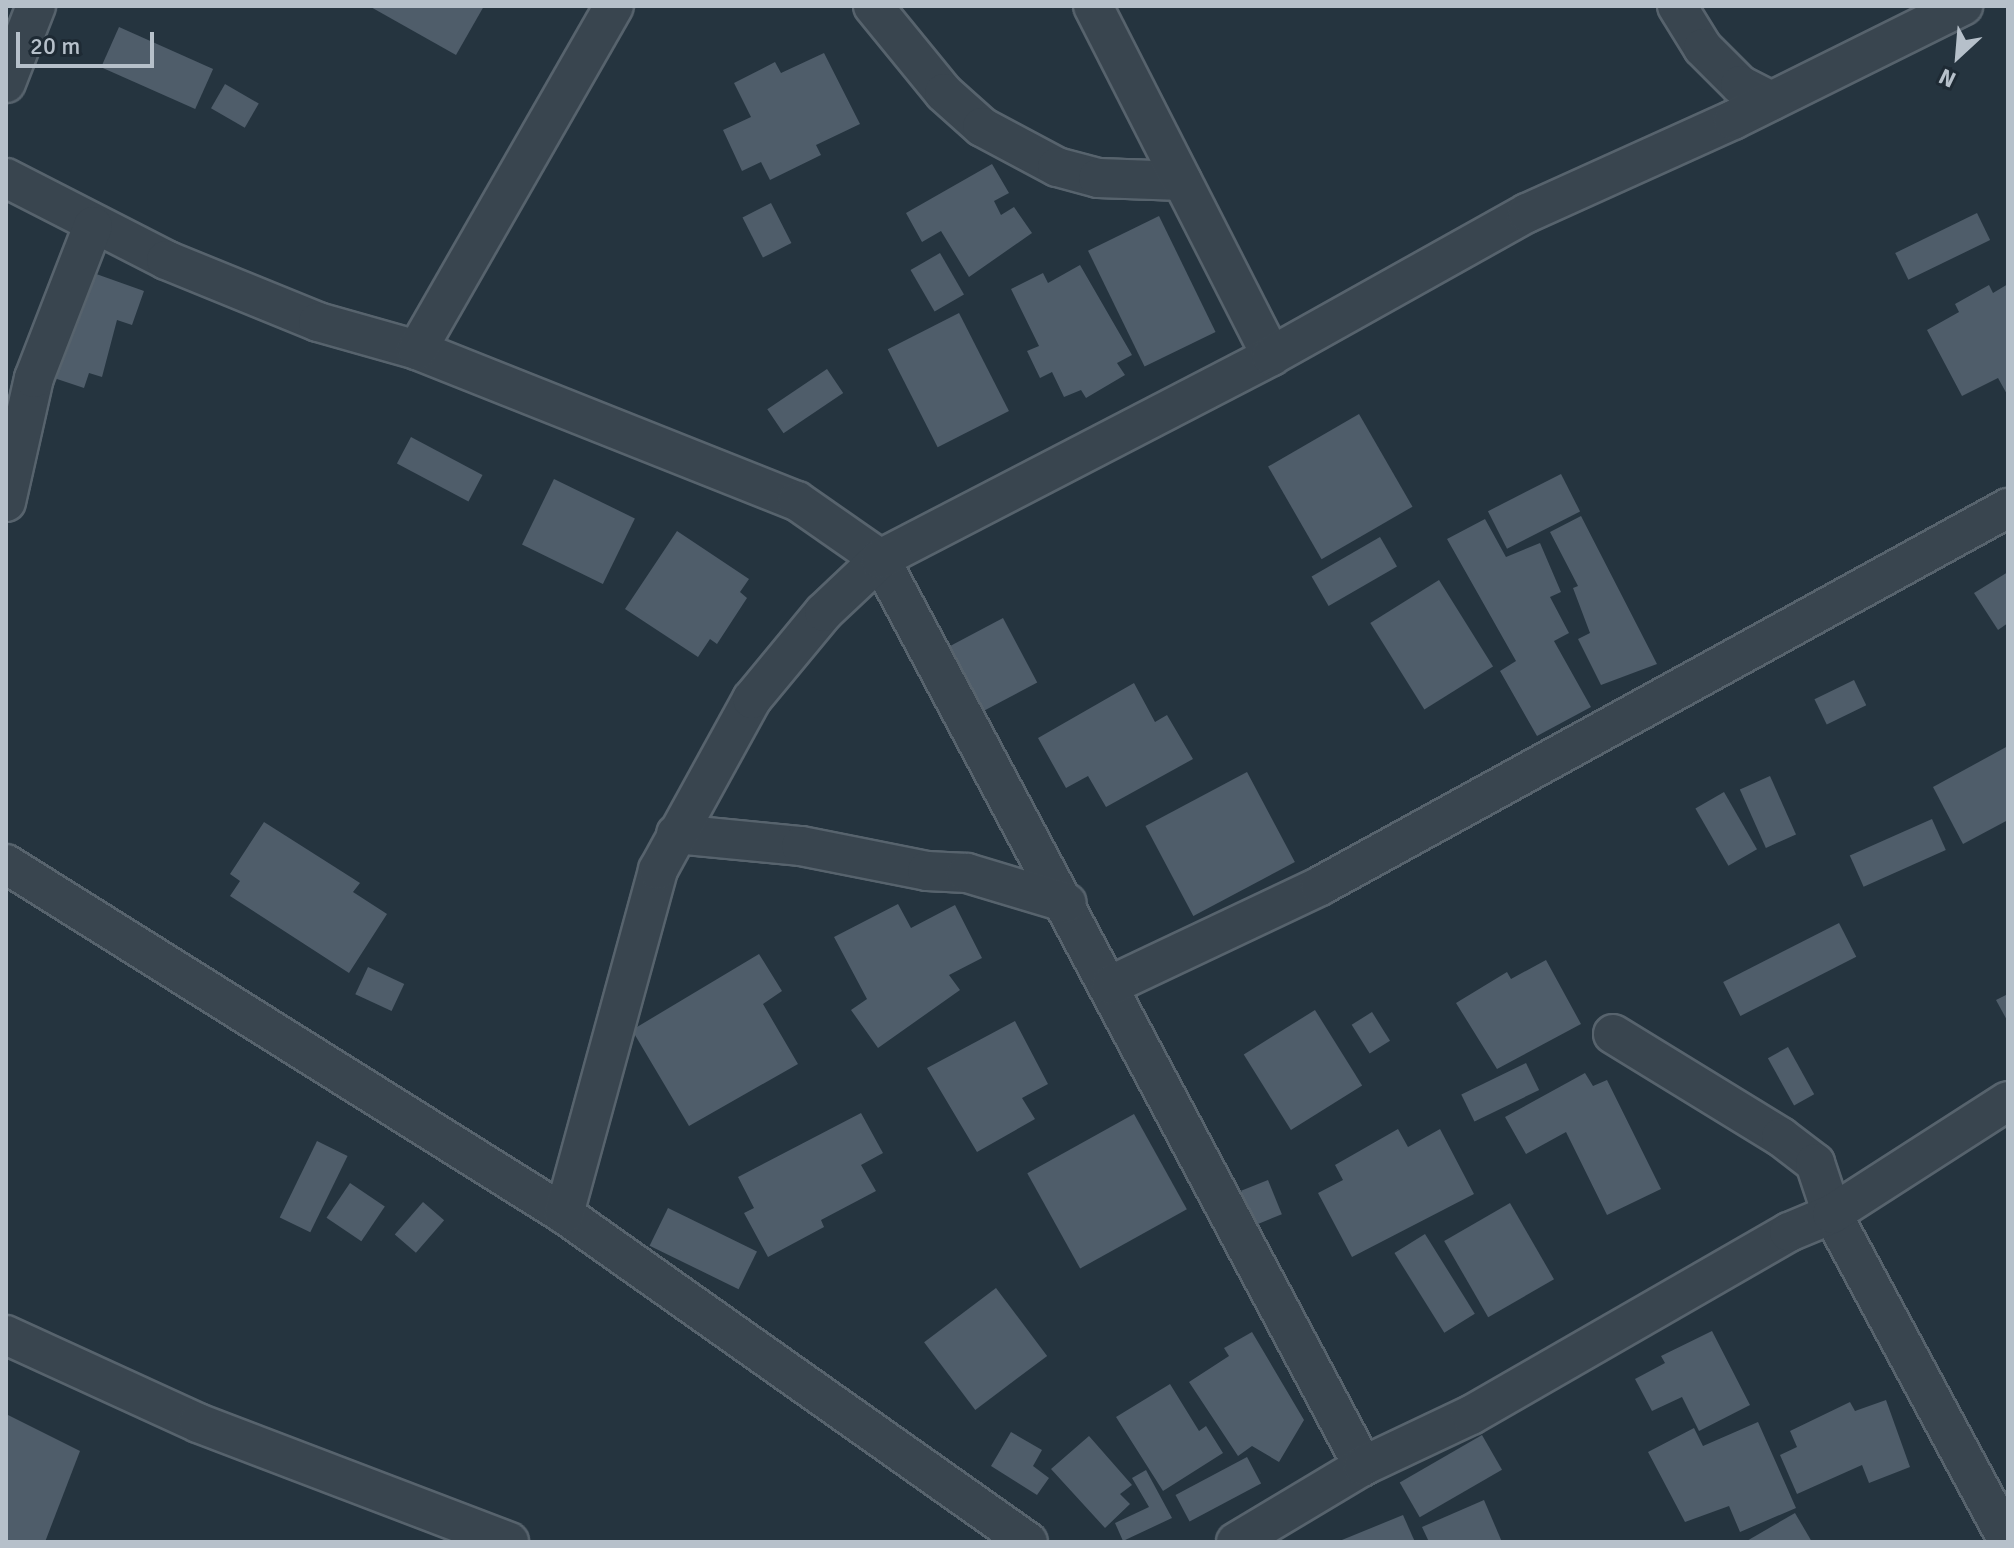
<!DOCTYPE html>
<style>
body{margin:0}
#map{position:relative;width:2014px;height:1548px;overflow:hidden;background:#25343f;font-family:Signika,sans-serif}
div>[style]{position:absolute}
.building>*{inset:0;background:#4f5d6a;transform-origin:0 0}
.roads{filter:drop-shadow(2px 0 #57636d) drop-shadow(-2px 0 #57636d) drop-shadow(0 2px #57636d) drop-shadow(0 -2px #57636d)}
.minor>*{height:38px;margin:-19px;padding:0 19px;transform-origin:19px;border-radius:19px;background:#39454f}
span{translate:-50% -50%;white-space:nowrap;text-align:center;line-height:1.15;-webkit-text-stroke:6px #1e2a34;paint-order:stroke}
.frame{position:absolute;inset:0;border:8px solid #b6c0ca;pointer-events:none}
.north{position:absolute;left:1918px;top:16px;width:80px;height:80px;-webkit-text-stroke:6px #1e2a34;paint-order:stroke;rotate:206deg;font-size:22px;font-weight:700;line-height:32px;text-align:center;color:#b6c0ca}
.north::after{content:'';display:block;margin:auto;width:28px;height:36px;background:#b6c0ca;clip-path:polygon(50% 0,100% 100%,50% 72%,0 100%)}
.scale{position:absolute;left:16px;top:32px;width:138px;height:36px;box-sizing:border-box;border:4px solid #b6c0ca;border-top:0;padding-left:10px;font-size:24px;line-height:28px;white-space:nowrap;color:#b6c0ca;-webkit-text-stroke:6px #1e2a34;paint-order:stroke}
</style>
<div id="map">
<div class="building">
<div style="clip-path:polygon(369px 6px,484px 6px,456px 55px)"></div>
<div style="left:119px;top:27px;width:103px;height:44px;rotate:24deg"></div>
<div style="clip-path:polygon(824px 53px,860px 124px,816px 145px,821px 155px,770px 180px,761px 162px,742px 171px,723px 130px,751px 117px,734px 83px,775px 62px,781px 73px)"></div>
<div style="left:225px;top:84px;width:39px;height:28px;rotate:30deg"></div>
<div style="clip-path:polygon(992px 164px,1009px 193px,994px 201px,1001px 215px,1014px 207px,1032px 233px,969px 277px,941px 231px,922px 242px,906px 213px)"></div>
<div style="left:771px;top:203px;width:45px;height:32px;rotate:63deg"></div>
<div style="left:1977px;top:213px;width:30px;height:91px;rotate:64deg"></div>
<div style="left:1159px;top:216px;width:129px;height:79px;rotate:64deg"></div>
<div style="left:940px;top:253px;width:48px;height:34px;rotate:60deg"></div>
<div style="clip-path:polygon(1080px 265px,1132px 355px,1117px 363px,1125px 375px,1086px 398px,1081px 390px,1064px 397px,1052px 372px,1040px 378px,1027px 351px,1039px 346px,1011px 289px,1043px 273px,1048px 283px)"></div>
<div style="clip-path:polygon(85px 270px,144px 291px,132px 325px,117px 320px,102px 377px,89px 373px,84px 388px,48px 376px)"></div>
<div style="clip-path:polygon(2008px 284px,2008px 396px,1998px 378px,1962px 396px,1927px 330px,1959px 312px,1955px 304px,1989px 285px,1993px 293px)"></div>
<div style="left:959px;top:313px;width:110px;height:80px;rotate:63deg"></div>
<div style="left:827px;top:369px;width:29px;height:72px;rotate:56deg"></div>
<div style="left:1359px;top:414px;width:107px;height:105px;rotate:60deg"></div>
<div style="left:411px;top:437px;width:81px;height:30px;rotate:28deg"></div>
<div style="left:1561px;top:474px;width:42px;height:82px;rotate:63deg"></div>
<div style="left:554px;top:479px;width:90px;height:73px;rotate:26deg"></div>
<div style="clip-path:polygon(1581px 516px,1657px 664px,1601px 685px,1578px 639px,1590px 633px,1573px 588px,1578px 586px,1550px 532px)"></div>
<div style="clip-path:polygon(1485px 519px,1506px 557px,1540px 543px,1561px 592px,1550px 597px,1569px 633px,1554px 641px,1591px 707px,1537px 736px,1500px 671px,1516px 661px,1447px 539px)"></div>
<div style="clip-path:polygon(677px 531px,749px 579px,740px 592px,747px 598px,717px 644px,710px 639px,698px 657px,625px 609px)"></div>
<div style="left:1380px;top:537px;width:34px;height:79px;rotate:60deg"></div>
<div style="clip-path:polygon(2008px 572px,2008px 623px,1998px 630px,1974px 593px)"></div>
<div style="left:1439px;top:580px;width:102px;height:81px;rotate:58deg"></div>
<div style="left:1003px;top:618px;width:73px;height:70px;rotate:62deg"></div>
<div style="left:1854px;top:680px;width:28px;height:44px;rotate:64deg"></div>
<div style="clip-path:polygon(1134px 683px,1155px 722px,1167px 715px,1193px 759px,1106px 807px,1088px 776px,1066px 788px,1038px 738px)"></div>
<div style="clip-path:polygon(2008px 746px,2008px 820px,1963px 844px,1933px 787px)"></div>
<div style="left:1247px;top:772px;width:102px;height:115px;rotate:62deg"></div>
<div style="left:1770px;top:776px;width:64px;height:33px;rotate:66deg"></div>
<div style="left:1724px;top:792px;width:66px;height:33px;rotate:60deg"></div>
<div style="left:1932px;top:819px;width:34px;height:90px;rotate:66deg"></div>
<div style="clip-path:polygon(264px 822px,360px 883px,353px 892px,387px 914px,349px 973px,230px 896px,240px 881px,230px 874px)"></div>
<div style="clip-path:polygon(898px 904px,911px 928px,955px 905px,982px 958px,949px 975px,960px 990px,878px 1048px,851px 1010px,867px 999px,834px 937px)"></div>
<div style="left:1839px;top:923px;width:38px;height:130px;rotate:63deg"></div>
<div style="clip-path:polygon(759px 954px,782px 991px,763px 1004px,798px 1064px,689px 1126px,632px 1030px)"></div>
<div style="clip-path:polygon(1546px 960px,1581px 1024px,1497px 1069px,1456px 1003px,1507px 972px,1511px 979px)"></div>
<div style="left:368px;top:967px;width:40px;height:30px;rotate:25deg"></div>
<div style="clip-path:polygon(2008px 994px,2008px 1022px,1996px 1000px)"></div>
<div style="left:1315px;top:1010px;width:89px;height:84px;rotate:58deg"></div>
<div style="left:1372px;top:1012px;width:34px;height:24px;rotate:58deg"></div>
<div style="clip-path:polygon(1015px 1021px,1048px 1084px,1022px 1098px,1035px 1119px,977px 1152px,927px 1068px)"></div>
<div style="left:1788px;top:1047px;width:54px;height:23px;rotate:61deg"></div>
<div style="left:1526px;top:1063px;width:30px;height:72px;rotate:64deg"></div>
<div style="clip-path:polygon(1585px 1073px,1593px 1086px,1607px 1080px,1661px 1189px,1607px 1215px,1566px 1132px,1526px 1154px,1505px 1117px)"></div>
<div style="clip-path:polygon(861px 1113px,883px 1153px,861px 1165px,876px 1191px,821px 1220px,824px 1227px,768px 1257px,744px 1213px,754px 1208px,738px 1177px)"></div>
<div style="left:1134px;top:1114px;width:109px;height:122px;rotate:61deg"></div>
<div style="clip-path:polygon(1398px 1129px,1408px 1147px,1440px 1129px,1474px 1194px,1352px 1257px,1318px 1193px,1343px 1180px,1335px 1165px)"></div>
<div style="left:317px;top:1141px;width:34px;height:85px;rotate:26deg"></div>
<div style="left:1268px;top:1180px;width:37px;height:29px;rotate:68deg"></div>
<div style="left:350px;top:1183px;width:42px;height:42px;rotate:34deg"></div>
<div style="left:423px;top:1202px;width:28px;height:43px;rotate:41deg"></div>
<div style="left:1510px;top:1203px;width:88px;height:76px;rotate:60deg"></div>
<div style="left:668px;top:1208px;width:99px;height:42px;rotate:26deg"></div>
<div style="left:1425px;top:1234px;width:94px;height:36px;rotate:58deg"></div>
<div style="left:996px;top:1288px;width:85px;height:90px;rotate:53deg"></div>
<div style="clip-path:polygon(1712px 1331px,1750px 1405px,1699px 1431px,1682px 1397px,1652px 1411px,1635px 1379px,1665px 1363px,1661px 1356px)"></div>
<div style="clip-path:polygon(1252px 1332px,1304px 1420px,1279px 1462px,1252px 1446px,1238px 1456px,1189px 1382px,1229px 1356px,1224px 1348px)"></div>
<div style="clip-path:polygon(1170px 1384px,1199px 1431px,1206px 1426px,1223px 1453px,1163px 1491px,1116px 1417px)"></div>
<div style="clip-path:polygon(1886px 1400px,1910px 1467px,1869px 1483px,1862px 1465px,1797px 1494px,1780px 1455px,1797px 1447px,1790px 1431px,1850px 1402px,1855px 1411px)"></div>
<div style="clip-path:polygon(6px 1414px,80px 1451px,45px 1542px,6px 1542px)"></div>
<div style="clip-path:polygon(1758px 1422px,1796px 1508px,1740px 1532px,1729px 1506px,1685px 1522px,1648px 1452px,1694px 1428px,1703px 1446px)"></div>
<div style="clip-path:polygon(1011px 1432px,1042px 1450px,1033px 1466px,1049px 1478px,1037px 1495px,991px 1466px)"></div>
<div style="left:1482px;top:1435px;width:40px;height:95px;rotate:60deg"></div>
<div style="clip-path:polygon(1089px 1436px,1132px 1485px,1120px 1494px,1130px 1504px,1105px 1528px,1051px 1469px)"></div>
<div style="left:1247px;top:1457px;width:30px;height:81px;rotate:62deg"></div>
<div style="clip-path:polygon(1146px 1470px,1172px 1518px,1123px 1541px,1115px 1523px,1149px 1507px,1132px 1478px)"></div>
<div style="clip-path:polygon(1484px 1500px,1502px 1542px,1429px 1542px,1422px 1527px)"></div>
<div style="clip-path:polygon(1795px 1513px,1812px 1542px,1745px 1542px)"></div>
<div style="clip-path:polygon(1403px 1515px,1415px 1542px,1337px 1542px)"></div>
</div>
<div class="roads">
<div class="minor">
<div style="left:873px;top:6px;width:112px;rotate:50.8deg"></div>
<div style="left:944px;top:93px;width:51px;rotate:41.8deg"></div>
<div style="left:982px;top:127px;width:85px;rotate:28.1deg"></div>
<div style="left:1057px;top:167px;width:42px;rotate:15deg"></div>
<div style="left:1098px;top:178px;width:84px;rotate:2deg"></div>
<div style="left:1093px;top:6px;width:393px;rotate:63deg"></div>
<div style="left:1677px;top:6px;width:49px;rotate:58.2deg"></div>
<div style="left:1703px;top:48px;width:52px;rotate:45deg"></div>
<div style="left:1740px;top:85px;width:35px;rotate:27deg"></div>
<div style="left:6px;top:83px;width:83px;rotate:-68.7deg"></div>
<div style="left:6px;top:178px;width:180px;rotate:27.1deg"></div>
<div style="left:166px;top:260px;width:164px;rotate:22.2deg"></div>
<div style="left:318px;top:322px;width:103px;rotate:15.8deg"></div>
<div style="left:417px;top:350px;width:409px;rotate:21.7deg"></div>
<div style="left:797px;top:501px;width:101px;rotate:34.9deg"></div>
<div style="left:880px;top:559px;width:1028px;rotate:61.96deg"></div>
<div style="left:417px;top:350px;width:396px;rotate:-60.2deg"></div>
<div style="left:6px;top:502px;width:127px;rotate:-77.3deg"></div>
<div style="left:34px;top:378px;width:163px;rotate:-68.8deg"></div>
<div style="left:676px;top:834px;width:126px;rotate:5.5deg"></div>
<div style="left:801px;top:846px;width:128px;rotate:11.2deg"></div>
<div style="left:927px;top:871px;width:40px;rotate:2.9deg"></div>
<div style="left:967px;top:873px;width:104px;rotate:16.7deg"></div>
<div style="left:6px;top:864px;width:659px;rotate:32.1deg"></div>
<div style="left:564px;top:1214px;width:568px;rotate:35.26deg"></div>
<div style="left:1111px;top:985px;width:231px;rotate:-25.3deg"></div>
<div style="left:1320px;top:886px;width:785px;rotate:-28.79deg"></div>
<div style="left:1613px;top:1034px;width:197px;rotate:31.5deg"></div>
<div style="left:1781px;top:1137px;width:43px;rotate:37.4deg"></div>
<div style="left:1815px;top:1163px;width:54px;rotate:71.6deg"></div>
<div style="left:1832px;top:1214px;width:371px;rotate:61.7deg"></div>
<div style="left:564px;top:1214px;width:357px;rotate:-74.7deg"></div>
<div style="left:658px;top:870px;width:195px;rotate:-61.2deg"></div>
<div style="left:752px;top:699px;width:113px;rotate:-50.4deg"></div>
<div style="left:824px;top:612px;width:77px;rotate:-43.4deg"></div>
<div style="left:880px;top:559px;width:441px;rotate:-27.4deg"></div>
<div style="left:1271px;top:356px;width:293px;rotate:-29.2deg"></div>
<div style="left:1527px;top:213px;width:226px;rotate:-24.3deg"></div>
<div style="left:1733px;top:120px;width:257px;rotate:-26.4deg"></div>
<div style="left:6px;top:1335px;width:211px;rotate:24.6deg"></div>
<div style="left:198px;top:1423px;width:333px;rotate:20.9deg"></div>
<div style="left:1236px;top:1542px;width:148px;rotate:-30.9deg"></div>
<div style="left:1363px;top:1466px;width:119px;rotate:-25.3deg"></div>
<div style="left:1471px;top:1415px;width:367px;rotate:-29.9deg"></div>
<div style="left:1789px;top:1232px;width:47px;rotate:-22.7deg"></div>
<div style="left:1832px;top:1214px;width:209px;rotate:-32.7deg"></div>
</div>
</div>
<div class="frame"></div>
<div class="north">N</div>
<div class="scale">20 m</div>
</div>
